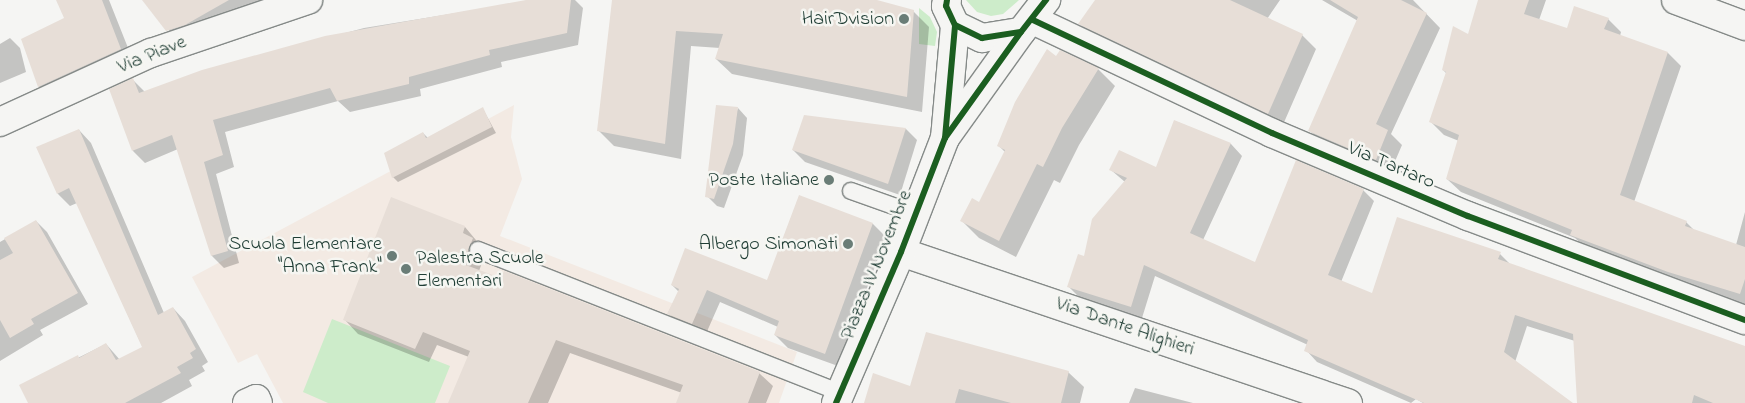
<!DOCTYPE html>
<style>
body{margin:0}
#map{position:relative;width:1745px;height:403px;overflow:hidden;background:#f5f5f3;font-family:"Indie Flower",sans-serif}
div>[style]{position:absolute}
.built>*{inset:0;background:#f3eae3}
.green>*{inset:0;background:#cdecca}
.shadow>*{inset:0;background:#0003}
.building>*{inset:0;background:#e7ded7}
.roads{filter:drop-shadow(1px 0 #858a88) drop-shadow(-1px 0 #858a88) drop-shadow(0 1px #858a88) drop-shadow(0 -1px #858a88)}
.lane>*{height:16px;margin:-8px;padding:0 8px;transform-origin:8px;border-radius:8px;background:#f5f5f3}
.street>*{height:28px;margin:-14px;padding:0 14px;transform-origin:14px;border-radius:14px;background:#f5f5f3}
.secondary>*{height:28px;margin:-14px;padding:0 14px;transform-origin:14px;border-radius:14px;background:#f5f5f3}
.cycleway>*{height:6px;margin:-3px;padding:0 3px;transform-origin:3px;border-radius:3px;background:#1b5e20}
.dots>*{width:14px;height:14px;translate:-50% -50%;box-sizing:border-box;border:2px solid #f6f6f2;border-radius:50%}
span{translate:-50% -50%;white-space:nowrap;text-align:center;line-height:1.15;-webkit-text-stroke:5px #f6f6f2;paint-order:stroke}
.poi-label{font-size:20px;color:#1f3d34}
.right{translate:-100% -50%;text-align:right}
.left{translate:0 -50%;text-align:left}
.street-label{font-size:20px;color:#1f3d34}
</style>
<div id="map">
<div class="built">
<div style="clip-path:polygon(514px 105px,511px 137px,522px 179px,500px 236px,797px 352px,779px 403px,283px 403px,257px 354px,238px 363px,192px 277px)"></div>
</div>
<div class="green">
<div style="clip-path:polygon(966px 0,1019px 0,1003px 14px,991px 16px,977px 12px)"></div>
<div style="clip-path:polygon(919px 8px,930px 17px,937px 32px,935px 46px,919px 44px)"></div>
<div style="clip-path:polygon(332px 319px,450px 366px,435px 403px,328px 403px,303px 392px)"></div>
</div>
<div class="shadow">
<div style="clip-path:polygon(58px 0,109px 0,134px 63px,52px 100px,39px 87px,23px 39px,65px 19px)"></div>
<div style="clip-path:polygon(143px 0,288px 0,182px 46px)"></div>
<div style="clip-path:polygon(536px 0,575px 0,583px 8px,578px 45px,501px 62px,502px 67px,420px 89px,421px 96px,350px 112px,338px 101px,225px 132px,234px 167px,216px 174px,239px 263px,224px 268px,212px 256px,178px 149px,145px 163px,133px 151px,133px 80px,145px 92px,203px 71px,364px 28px)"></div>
<div style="clip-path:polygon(613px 0,872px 0,913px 11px,929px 27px,922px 112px,732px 74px,716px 59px,720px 48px,691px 46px,681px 159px,614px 146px,598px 130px)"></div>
<div style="clip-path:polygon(1097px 0,1280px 0,1267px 19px,1302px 35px,1316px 49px,1282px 127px,1094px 38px,1080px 24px)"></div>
<div style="clip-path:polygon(1322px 0,1413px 0,1440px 28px,1391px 134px,1402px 145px,1390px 173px,1324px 145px,1310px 131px,1358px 21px)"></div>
<div style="clip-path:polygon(1479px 0,1546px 0,1539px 20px,1567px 29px,1608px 19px,1621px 32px,1620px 36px,1668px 53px,1681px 66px,1634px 202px,1686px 222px,1695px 231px,1736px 245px,1745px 212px,1745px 311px,1726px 297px,1585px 247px,1575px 238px,1461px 192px,1447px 179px,1459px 141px,1444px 135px,1431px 122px,1447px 74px,1443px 70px,1469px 36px)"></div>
<div style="clip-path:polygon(10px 38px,20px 48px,26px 72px,0 83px,0 44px)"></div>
<div style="clip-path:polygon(1061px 52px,1098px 69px,1115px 86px,1079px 145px,1060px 183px,1054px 180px,1016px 257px,979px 238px,962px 221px,980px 204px,1005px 152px,999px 146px)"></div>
<div style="clip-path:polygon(738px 108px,747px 118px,743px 155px,724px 208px,717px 206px,707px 196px)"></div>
<div style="clip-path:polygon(483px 109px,496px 133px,398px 182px,393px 177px,423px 133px,428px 138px)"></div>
<div style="clip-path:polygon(1175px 121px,1231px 144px,1242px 156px,1203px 240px,1256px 264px,1363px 190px,1374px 201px,1341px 282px,1372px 294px,1500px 254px,1511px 265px,1745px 347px,1745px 403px,1579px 403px,1575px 341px,1527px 326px,1515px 362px,1571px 403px,1423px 403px,1416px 399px,1411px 403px,1317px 362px,1306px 350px,1308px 345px,1155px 276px,1142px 318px,1080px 298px,1069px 287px,1125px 182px,1111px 170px,1157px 168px)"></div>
<div style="clip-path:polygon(906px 129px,917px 140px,900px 195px,805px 162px,793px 150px)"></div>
<div style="clip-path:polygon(79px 130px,91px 143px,164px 313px,173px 308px,185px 321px,208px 362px,202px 366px,205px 371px,189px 380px,192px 386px,161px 403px,29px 403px,21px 386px,106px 344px,120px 360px,143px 348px,77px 203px,70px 206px,58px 194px,38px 148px)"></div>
<div style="clip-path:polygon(799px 197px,873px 224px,886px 237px,838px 366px,788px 348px,775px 335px,778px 327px,720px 302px,705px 336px,681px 326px,668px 313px,679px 292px,672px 285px,767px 282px)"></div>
<div style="clip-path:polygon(36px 221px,47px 232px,88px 304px,40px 330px,43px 335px,0 361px,0 242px)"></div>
<div style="clip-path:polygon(465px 227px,486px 252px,479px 271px,759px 373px,773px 386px,766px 403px,678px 403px,682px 393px,570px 353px,548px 403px,450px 403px,469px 357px,437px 345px,429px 362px,358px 334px,345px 320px)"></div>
<div style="clip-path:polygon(1068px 372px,1084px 387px,1080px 403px,865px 403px,911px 387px)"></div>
<div style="clip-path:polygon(1135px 388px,1193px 403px,1129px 403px)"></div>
</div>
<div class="building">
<div style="clip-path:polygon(56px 0,102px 0,121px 49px,38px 87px,21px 39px,64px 18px)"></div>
<div style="clip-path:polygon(142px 0,229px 0,185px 25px,166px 31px)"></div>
<div style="clip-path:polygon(526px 0,571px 0,567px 33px,489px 50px,490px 55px,409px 77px,409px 84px,337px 101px,330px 88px,213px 120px,223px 155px,204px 162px,228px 251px,211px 256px,172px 135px,132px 151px,109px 89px,133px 78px,139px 93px,202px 70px,325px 36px)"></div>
<div style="clip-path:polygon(612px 0,877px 0,914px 10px,907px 97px,715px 59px,723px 34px,676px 31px,665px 144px,597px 131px)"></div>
<div style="clip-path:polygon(1095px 0,1230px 0,1303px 34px,1268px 114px,1078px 24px)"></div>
<div style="clip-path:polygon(1330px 0,1401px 0,1427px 13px,1376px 124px,1388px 130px,1376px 160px,1308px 131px,1358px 17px)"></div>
<div style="clip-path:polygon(1478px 0,1529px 0,1524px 14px,1567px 28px,1574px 6px,1609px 18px,1604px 29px,1668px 52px,1620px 195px,1687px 221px,1685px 226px,1745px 247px,1745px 279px,1740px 294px,1668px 272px,1570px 235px,1572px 230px,1446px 179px,1459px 135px,1429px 122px,1446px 72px,1442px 70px,1453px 26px,1468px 34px)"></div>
<div style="clip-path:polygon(1047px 49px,1056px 56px,1060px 50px,1099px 68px,1062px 128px,1043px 167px,1037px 164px,999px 241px,960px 221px,972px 198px,979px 202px,1005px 150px,997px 146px,1015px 102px)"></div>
<div style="clip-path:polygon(716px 105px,738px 107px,733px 144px,714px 199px,705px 197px)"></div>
<div style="clip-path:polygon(483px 107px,492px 127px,392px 178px,384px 153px,423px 132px,426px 138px)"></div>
<div style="clip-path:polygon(804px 115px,906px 128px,888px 184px,792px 150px)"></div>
<div style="clip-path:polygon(1174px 120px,1231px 143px,1190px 233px,1255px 262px,1296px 160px,1364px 189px,1328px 275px,1372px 293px,1397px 217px,1501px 252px,1498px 259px,1745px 346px,1745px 403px,1713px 403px,1694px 395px,1692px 403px,1577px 403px,1573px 334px,1515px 315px,1504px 352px,1573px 403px,1424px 403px,1304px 351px,1308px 340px,1144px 265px,1131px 307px,1067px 287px,1078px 254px,1084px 256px,1092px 219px,1127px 178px,1109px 170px,1119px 150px,1156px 167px)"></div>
<div style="clip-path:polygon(79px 129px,158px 315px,173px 307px,196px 349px,190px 353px,193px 358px,177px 367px,181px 373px,125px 403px,28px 403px,19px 385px,78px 355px,79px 358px,106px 343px,116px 360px,142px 347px,69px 188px,57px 194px,36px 147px)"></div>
<div style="clip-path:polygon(799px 195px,873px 223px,825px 354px,774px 335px,779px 321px,707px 290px,692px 324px,667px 314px,679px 289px,671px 285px,685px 248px,767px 280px)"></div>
<div style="clip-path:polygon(391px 197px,465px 226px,463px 233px,473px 238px,463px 264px,501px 278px,504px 271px,760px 372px,748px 403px,676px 403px,683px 385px,556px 340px,528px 403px,448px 403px,470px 351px,423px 332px,415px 349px,343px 320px)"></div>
<div style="clip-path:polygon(36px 220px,78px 293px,31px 319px,34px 324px,10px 338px,0 320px,0 260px,13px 253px,4px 238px)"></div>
<div style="clip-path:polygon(926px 332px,1069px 371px,1061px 403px,1011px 403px,959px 389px,955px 403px,864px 403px,873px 373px,910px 386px)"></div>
</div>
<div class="roads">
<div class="lane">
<div style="left:851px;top:191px;width:69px;rotate:19.5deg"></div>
<div style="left:478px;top:250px;width:390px;rotate:21.5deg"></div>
</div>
<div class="street">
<div style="left:1676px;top:0;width:74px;rotate:20.6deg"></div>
<div style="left:1033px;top:20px;width:264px;rotate:25.3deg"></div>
<div style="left:1272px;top:133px;width:213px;rotate:23deg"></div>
<div style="left:1468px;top:216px;width:296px;rotate:20.6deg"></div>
<div style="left:901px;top:252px;width:472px;rotate:18.7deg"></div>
<div style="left:247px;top:403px;width:10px;rotate:-24deg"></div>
<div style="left:256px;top:399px;width:4px;rotate:63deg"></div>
</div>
<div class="secondary">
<div style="left:947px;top:0;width:6px;rotate:99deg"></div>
<div style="left:946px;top:6px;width:21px;rotate:65deg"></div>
<div style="left:955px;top:25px;width:30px;rotate:26deg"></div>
<div style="left:982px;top:38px;width:39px;rotate:-9deg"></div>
<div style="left:1021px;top:32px;width:41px;rotate:-52deg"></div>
<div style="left:0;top:122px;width:166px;rotate:-24.6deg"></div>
<div style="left:151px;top:53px;width:166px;rotate:-18.7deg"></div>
<div style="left:945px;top:138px;width:113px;rotate:-84.9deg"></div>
<div style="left:836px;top:403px;width:164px;rotate:-66.7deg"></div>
<div style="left:901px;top:252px;width:122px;rotate:-68.9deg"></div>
<div style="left:945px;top:138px;width:130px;rotate:-54.4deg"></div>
</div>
</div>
<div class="cycleway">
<div style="left:947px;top:0;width:6px;rotate:99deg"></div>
<div style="left:946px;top:6px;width:21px;rotate:65deg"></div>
<div style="left:955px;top:25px;width:30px;rotate:26deg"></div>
<div style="left:982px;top:38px;width:39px;rotate:-9deg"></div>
<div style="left:1021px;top:32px;width:41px;rotate:-52deg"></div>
<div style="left:1033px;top:20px;width:264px;rotate:25.3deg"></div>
<div style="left:1272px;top:133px;width:213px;rotate:23deg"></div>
<div style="left:1468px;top:216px;width:296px;rotate:20.6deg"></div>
<div style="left:945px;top:138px;width:113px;rotate:-84.9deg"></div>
<div style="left:836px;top:403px;width:164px;rotate:-66.7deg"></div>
<div style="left:901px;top:252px;width:122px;rotate:-68.9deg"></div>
<div style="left:945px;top:138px;width:130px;rotate:-54.4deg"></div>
</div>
<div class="dots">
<div style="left:904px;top:19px;background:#6a7d77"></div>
<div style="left:829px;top:180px;background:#6a7d77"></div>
<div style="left:848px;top:244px;background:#6a7d77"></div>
<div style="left:392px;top:256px;background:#6a7d77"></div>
<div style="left:406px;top:269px;background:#6a7d77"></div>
</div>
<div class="poi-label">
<span class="right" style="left:894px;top:19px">HairDvision</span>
<span class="right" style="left:819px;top:180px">Poste Italiane</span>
<span class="right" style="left:838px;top:244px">Albergo Simonati</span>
<span class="right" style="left:382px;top:256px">Scuola Elementare<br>"Anna Frank"</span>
<span class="left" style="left:416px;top:270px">Palestra Scuole<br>Elementari</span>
</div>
<div class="street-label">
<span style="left:152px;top:55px;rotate:-22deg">Via Piave</span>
<span style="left:1391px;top:166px;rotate:23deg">Via Tartaro</span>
<span style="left:877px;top:265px;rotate:-68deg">Piazza IV Novembre</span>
<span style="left:1125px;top:327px;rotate:19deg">Via Dante Alighieri</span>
</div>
</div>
